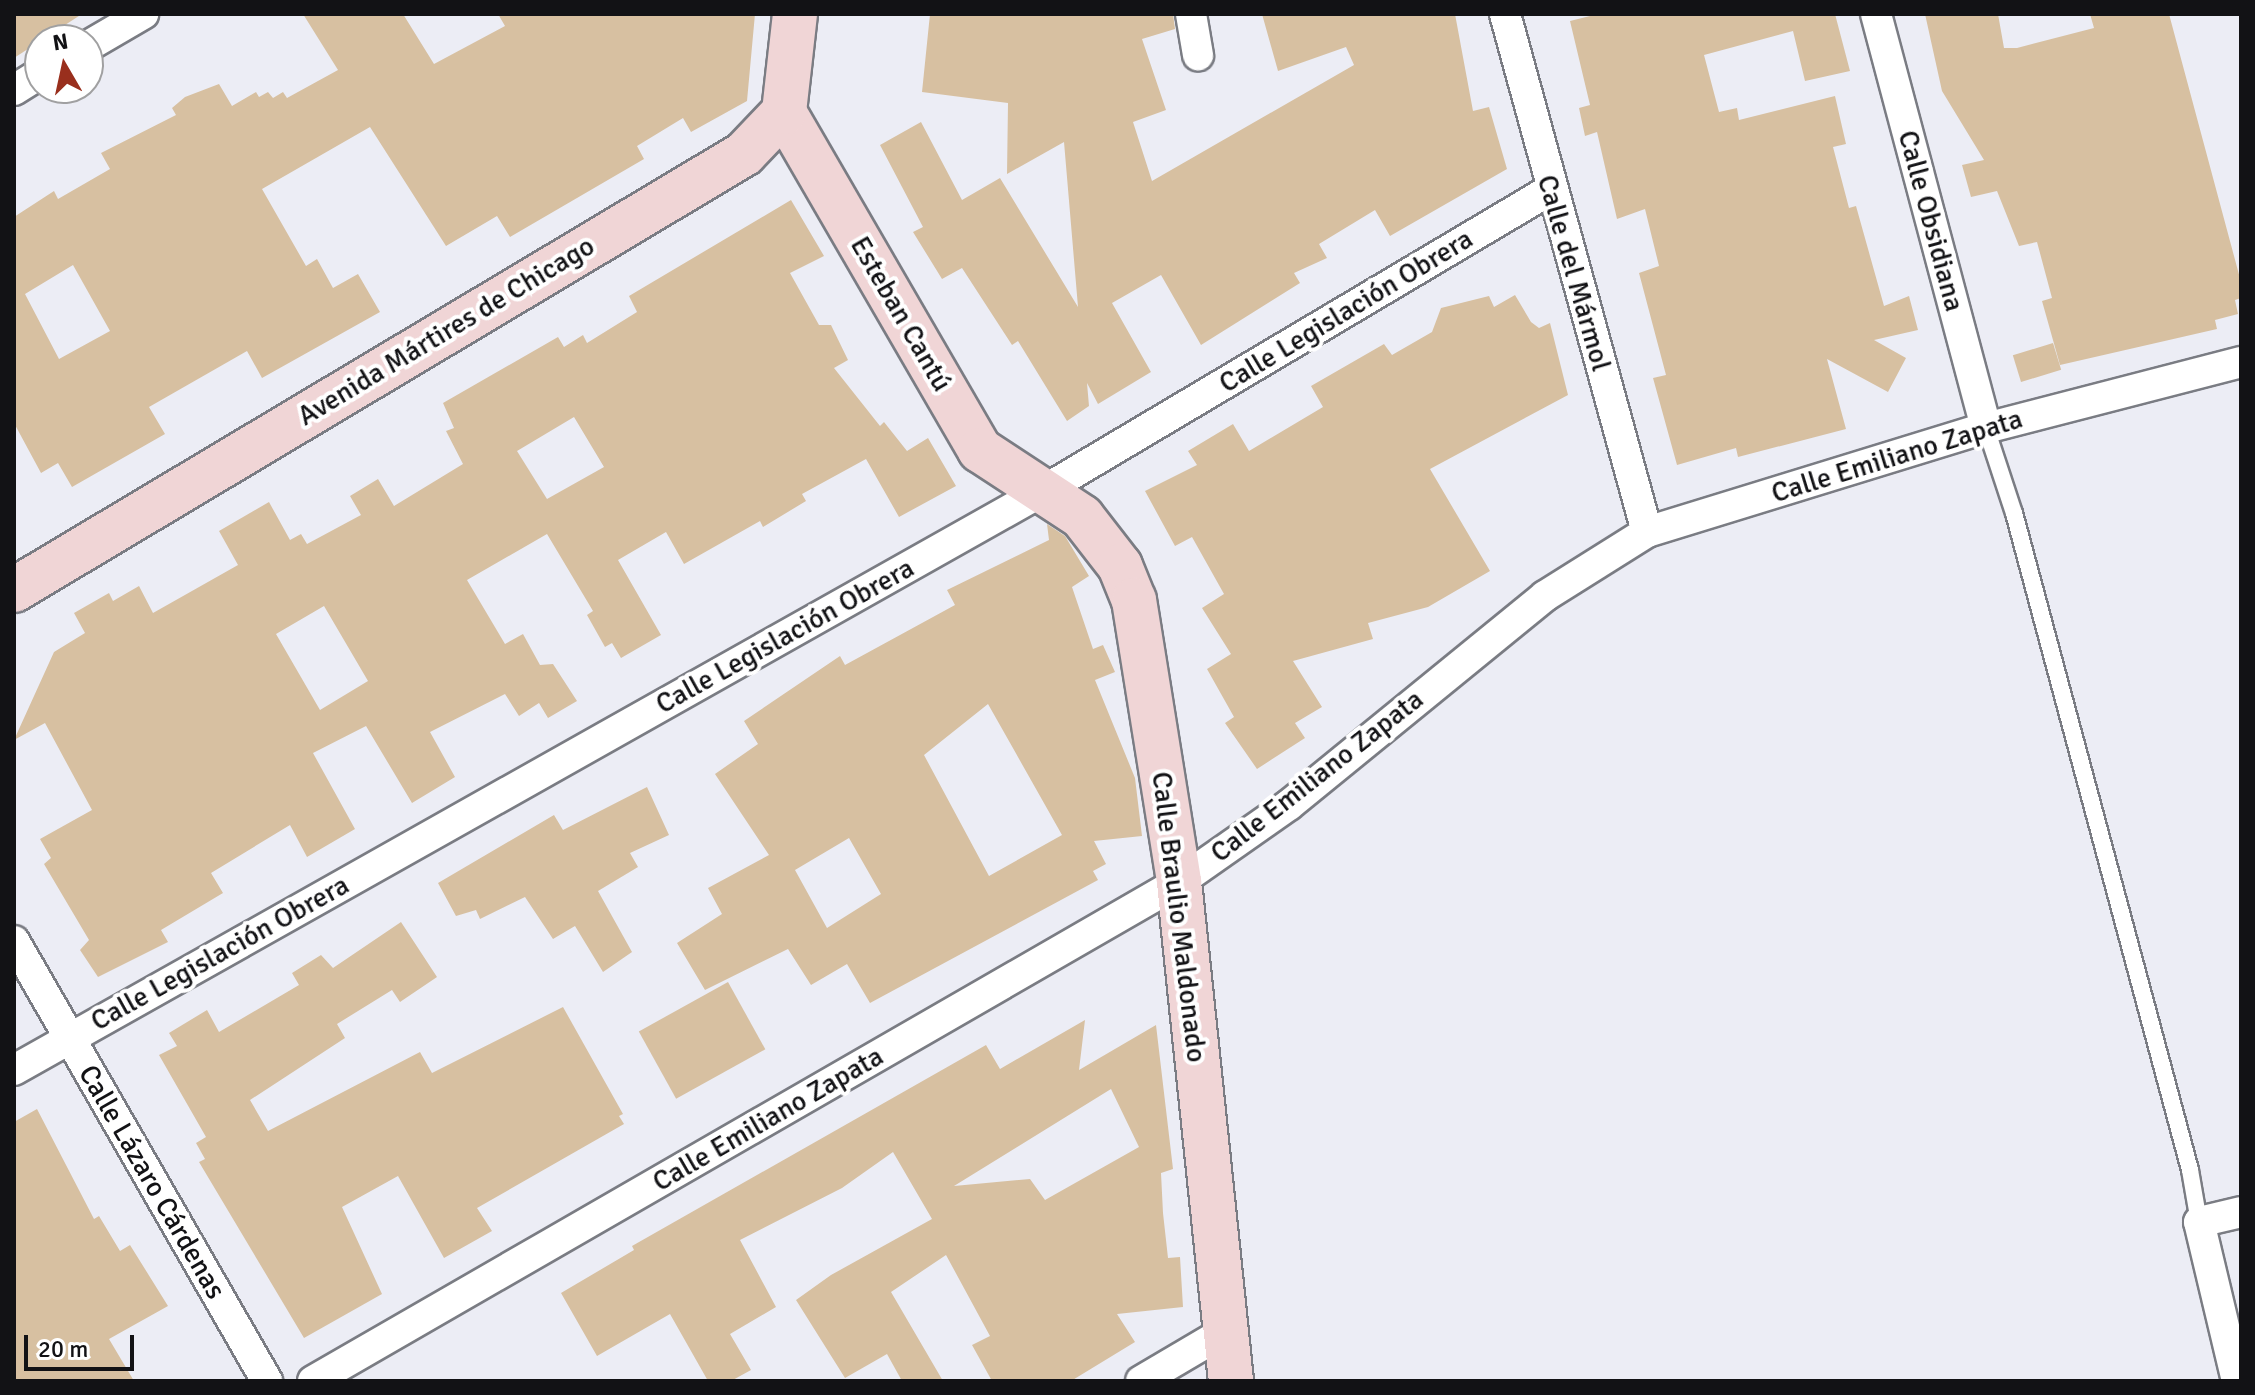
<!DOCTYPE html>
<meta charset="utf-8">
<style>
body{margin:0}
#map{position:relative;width:2255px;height:1395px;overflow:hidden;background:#ecedf5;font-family:Signika,sans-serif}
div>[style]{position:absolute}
.building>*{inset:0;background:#d7c0a1;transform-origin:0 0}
.roads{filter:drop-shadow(2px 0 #7a7c83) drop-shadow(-2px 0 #7a7c83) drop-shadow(0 2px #7a7c83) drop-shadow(0 -2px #7a7c83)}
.lane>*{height:16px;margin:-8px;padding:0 8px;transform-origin:8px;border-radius:8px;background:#fff}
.street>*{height:30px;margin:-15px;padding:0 15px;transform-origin:15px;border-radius:15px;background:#fff}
.secondary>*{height:44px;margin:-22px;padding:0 22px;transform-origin:22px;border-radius:22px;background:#f0d5d6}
span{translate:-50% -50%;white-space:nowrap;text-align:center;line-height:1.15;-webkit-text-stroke:8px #fff;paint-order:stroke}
.street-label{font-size:28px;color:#121215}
.frame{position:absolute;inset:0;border:16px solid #121215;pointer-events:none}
.north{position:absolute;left:24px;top:24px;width:80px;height:80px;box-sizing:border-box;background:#fff;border:2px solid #a0a0a1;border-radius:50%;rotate:351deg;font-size:22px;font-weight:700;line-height:32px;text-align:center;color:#121215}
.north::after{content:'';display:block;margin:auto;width:28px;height:36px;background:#992f1d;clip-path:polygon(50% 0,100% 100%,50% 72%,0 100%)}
.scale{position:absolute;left:24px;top:1335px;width:110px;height:36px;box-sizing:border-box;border:4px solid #121215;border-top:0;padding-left:10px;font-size:24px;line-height:28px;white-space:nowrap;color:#121215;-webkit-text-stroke:6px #fff;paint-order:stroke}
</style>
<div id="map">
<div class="building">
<div style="clip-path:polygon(14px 14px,82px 14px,14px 58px)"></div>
<div style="clip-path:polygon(evenodd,303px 14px,403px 14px,434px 64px,505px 26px,498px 14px,755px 14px,747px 101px,691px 132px,683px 118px,637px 146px,644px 159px,510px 237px,497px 216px,446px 246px,370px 127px,262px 189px,306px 266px,317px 259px,333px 288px,358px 274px,380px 312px,262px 378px,247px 351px,149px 407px,165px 434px,72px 487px,58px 463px,41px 473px,14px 423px,14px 217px,54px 191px,58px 199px,110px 169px,101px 153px,176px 115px,172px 108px,185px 97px,219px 84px,232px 106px,256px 92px,259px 97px,268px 92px,273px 98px,283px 92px,287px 98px,338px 70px,303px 14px,73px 265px,110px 331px,59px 359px,25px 294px,73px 265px)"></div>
<div style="clip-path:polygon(930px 14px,1173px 14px,1175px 29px,1142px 39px,1166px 110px,1133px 122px,1152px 181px,1354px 65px,1346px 47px,1278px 71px,1262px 14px,1455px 14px,1473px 111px,1489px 107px,1507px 169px,1390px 236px,1375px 210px,1319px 244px,1327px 258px,1294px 273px,1300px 283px,1201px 345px,1161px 275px,1112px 303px,1151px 372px,1098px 404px,1087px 383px,1089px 406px,1067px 421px,1018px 341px,1012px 345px,962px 268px,942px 279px,913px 232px,923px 227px,880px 145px,921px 122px,962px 200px,1000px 178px,1078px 307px,1064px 142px,1007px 174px,1008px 103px,922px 92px)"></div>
<div style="clip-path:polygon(1598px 14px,1835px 14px,1850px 71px,1805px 81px,1793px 31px,1704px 55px,1719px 112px,1737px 108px,1739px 120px,1835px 96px,1846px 144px,1833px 147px,1849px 208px,1856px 206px,1884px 306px,1909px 296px,1918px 330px,1874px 340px,1906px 358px,1888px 392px,1827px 359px,1846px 429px,1738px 457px,1736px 448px,1677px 465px,1653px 378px,1666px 375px,1639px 273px,1659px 266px,1645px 209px,1617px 219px,1597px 132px,1585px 136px,1579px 108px,1590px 105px,1570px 21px)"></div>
<div style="clip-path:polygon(1925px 14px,1998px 14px,2004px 48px,2017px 48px,2094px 28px,2090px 14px,2169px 14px,2241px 282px,2241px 298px,2235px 300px,2238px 314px,2215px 320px,2217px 329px,2060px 365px,2042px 301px,2052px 298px,2037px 242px,2019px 246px,1997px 191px,1971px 197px,1962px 165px,1984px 160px,1942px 91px)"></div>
<div style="clip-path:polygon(evenodd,791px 200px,824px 256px,790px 273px,819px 325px,831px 325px,848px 360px,834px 368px,880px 426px,884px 422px,907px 451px,928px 438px,956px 486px,899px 517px,866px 459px,802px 494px,806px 501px,763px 527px,760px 521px,684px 564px,666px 532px,618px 560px,661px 635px,621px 658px,612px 643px,605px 647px,587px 615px,593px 611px,547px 534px,467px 580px,505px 644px,523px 634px,540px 665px,553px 664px,577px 701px,548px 718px,539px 703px,519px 716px,505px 694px,430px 732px,455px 777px,412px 803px,366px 726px,313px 753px,355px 829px,307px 857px,290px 825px,211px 873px,223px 893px,161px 930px,168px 942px,98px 977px,80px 950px,89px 940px,44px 864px,51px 858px,40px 839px,92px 810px,45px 723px,14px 740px,54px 652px,85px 633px,74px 613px,109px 593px,113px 601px,139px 586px,153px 613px,238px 565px,219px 531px,269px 502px,290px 540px,301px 534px,307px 544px,361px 515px,350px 496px,378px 479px,394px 506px,463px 464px,446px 431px,454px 428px,443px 403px,558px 337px,564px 347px,583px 335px,587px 343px,637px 312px,629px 296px,791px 200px,574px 417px,604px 467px,547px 499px,517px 451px,574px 417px,791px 200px,324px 606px,368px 681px,320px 710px,276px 634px,324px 606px)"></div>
<div style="clip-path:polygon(1515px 295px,1531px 322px,1539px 328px,1550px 323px,1568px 395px,1430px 469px,1490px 571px,1428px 607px,1368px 623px,1373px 639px,1293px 661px,1322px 707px,1295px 723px,1305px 738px,1257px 769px,1225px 723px,1234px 717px,1207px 669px,1231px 654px,1202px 608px,1224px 594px,1192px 537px,1175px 546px,1145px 491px,1197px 465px,1188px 451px,1233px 424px,1249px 451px,1323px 407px,1311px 386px,1384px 344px,1392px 355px,1432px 332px,1441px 308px,1489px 296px,1494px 307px)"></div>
<div style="left:2053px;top:343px;width:28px;height:42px;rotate:73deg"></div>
<div style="clip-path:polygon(evenodd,1047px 524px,1065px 536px,1089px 576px,1072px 587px,1093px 649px,1103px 645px,1115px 672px,1095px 680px,1135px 778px,1142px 836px,1094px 841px,1106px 864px,1093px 871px,1098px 880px,870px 1003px,847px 964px,811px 985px,788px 949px,705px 990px,677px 943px,722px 914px,708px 888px,769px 855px,715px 774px,758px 744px,744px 721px,840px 656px,845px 665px,955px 605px,947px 590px,1049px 540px,1047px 524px,988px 704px,1062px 835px,989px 876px,924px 755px,988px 704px,1047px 524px,849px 838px,881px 894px,827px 928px,795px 870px,849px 838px)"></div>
<div style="clip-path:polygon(647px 787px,669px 835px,630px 853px,638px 867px,598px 891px,632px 952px,603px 972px,575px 926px,553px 939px,525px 897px,480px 919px,476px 910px,456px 916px,438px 883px,554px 815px,563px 830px)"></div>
<div style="clip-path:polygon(401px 922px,437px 977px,400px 1002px,392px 990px,337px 1024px,345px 1038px,250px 1100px,268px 1131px,420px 1052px,432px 1073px,563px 1007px,623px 1114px,619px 1116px,624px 1124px,477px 1208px,492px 1231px,444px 1258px,398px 1176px,342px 1207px,382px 1294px,304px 1338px,199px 1162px,205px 1159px,196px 1143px,206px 1137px,159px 1055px,177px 1046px,169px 1033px,207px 1010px,219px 1032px,299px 985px,292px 973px,321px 955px,333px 968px)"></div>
<div style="left:728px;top:982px;width:77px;height:102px;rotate:61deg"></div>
<div style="clip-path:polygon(evenodd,1085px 1020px,1079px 1070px,1156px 1025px,1173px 1169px,1161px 1173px,1163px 1213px,1168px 1258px,1180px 1257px,1183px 1307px,1117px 1314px,1135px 1342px,1071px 1381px,992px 1381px,972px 1345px,990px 1336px,946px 1255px,891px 1292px,943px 1381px,902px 1381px,887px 1354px,845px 1378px,796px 1300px,831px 1275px,932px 1219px,893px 1152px,842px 1188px,740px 1240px,776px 1307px,730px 1334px,751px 1370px,731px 1381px,708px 1381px,670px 1314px,597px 1356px,561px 1293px,634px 1250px,632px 1246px,986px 1045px,1000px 1069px,1085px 1020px,1111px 1089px,1139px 1147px,1045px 1200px,1030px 1179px,954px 1186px,1111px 1089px)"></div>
<div style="clip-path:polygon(37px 1109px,94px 1219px,99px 1216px,120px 1251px,130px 1245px,168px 1306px,109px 1339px,134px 1381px,14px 1381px,14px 1122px)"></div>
</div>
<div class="roads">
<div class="lane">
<div style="left:1986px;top:428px;width:89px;rotate:71.8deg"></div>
<div style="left:2014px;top:513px;width:680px;rotate:75deg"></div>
<div style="left:2190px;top:1170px;width:53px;rotate:80.2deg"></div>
</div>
<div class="street">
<div style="left:1191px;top:14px;width:42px;rotate:80.3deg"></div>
<div style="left:1505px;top:14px;width:537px;rotate:74.67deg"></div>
<div style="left:1876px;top:14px;width:428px;rotate:75.1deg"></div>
<div style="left:88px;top:46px;width:64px;rotate:-30.2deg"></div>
<div style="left:14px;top:90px;width:31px;rotate:-32deg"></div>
<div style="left:14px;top:941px;width:508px;rotate:60.1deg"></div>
<div style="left:14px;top:1070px;width:1181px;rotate:-29.37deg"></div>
<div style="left:1043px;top:491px;width:590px;rotate:-30.7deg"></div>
<div style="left:313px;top:1381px;width:999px;rotate:-29.95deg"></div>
<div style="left:1179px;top:882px;width:134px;rotate:-35deg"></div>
<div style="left:1289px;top:805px;width:330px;rotate:-39.2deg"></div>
<div style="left:1545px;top:596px;width:120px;rotate:-32.1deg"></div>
<div style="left:1647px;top:532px;width:355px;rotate:-17.1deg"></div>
<div style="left:1986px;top:428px;width:263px;rotate:-14.5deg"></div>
<div style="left:1141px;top:1381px;width:99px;rotate:-30.5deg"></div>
<div style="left:2237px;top:1381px;width:163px;rotate:-103.4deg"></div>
<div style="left:2199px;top:1222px;width:43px;rotate:-13.4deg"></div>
</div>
<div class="secondary">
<div style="left:784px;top:112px;width:391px;rotate:59.9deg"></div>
<div style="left:980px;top:450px;width:122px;rotate:33.3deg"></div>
<div style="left:1082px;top:517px;width:62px;rotate:52.2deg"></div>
<div style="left:1120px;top:566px;width:37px;rotate:68deg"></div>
<div style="left:1134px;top:600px;width:286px;rotate:80.9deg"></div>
<div style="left:1179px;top:882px;width:502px;rotate:84.05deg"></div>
<div style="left:14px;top:590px;width:850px;rotate:-30.85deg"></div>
<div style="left:744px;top:154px;width:58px;rotate:-46.4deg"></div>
<div style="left:784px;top:112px;width:99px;rotate:-83.6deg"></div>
</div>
</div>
<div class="street-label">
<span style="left:1931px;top:221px;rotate:75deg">Calle Obsidiana</span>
<span style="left:1574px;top:273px;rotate:74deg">Calle del Mármol</span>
<span style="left:1346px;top:311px;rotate:-31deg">Calle Legislación Obrera</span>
<span style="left:901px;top:314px;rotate:60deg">Esteban Cantú</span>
<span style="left:446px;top:331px;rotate:-31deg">Avenida Mártires de Chicago</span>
<span style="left:1897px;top:456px;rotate:-17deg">Calle Emiliano Zapata</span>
<span style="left:785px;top:636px;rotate:-29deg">Calle Legislación Obrera</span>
<span style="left:1317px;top:776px;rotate:-38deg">Calle Emiliano Zapata</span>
<span style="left:1179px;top:917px;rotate:83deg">Calle Braulio Maldonado</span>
<span style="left:220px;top:953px;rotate:-29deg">Calle Legislación Obrera</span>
<span style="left:768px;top:1119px;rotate:-30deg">Calle Emiliano Zapata</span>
<span style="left:152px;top:1182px;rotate:60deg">Calle Lázaro Cárdenas</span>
</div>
<div class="frame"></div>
<div class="north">N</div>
<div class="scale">20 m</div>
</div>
